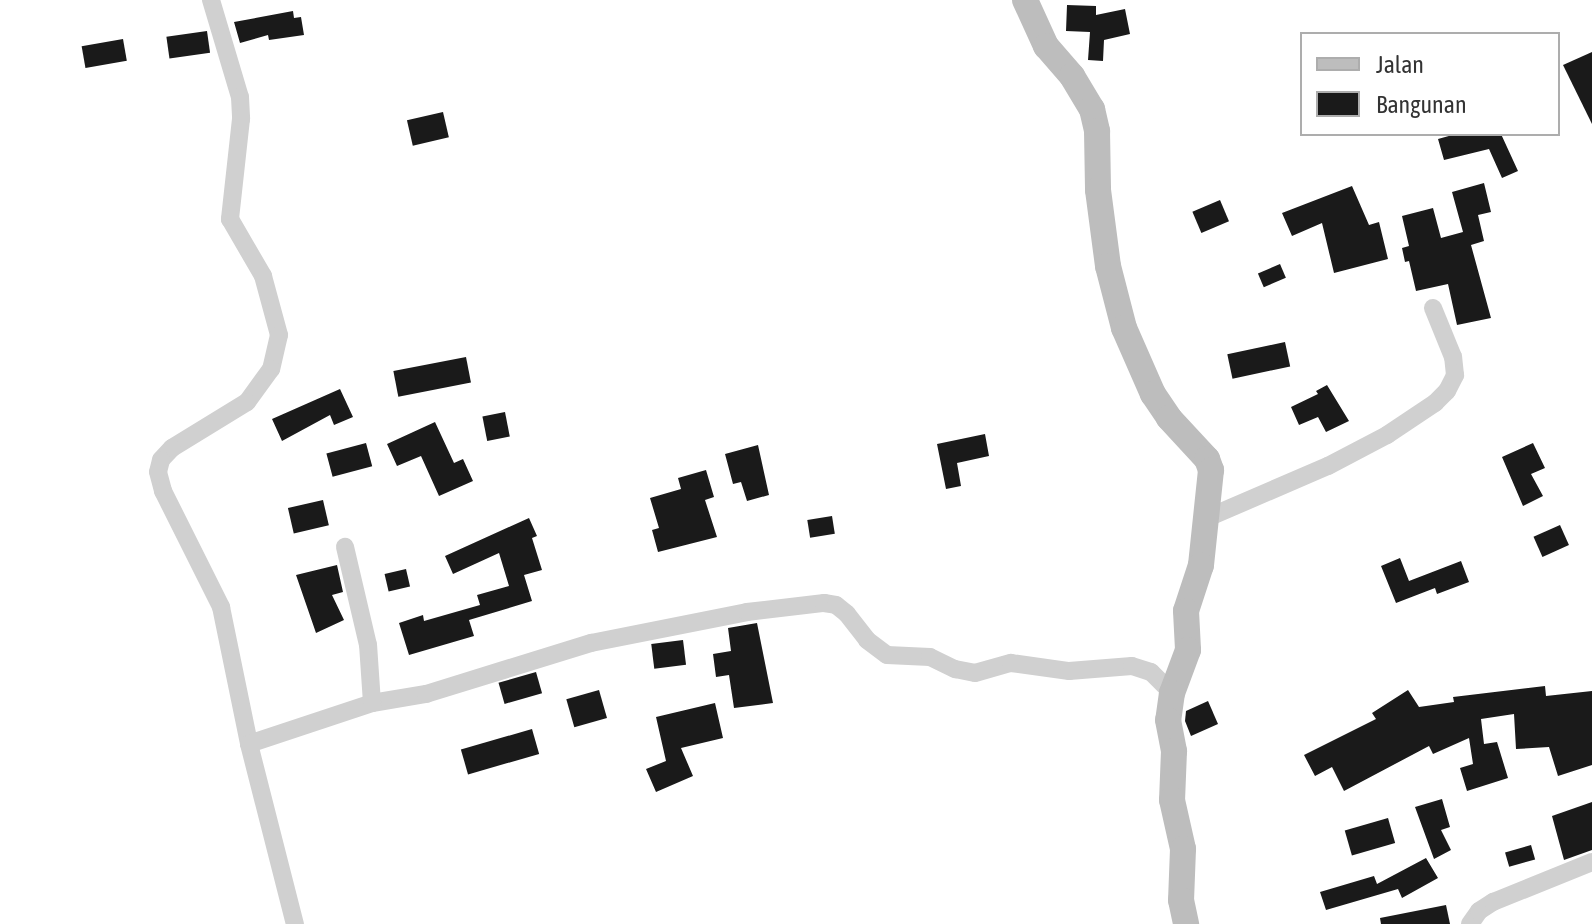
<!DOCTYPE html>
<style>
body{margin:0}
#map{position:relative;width:1592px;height:924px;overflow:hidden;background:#fff;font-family:"Asap Condensed",sans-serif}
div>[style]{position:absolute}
.building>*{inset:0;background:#1a1a1a;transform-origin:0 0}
.street>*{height:18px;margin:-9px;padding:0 9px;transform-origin:9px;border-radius:9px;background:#d0d0d0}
.secondary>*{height:26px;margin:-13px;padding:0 13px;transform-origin:13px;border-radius:13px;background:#bdbdbd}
span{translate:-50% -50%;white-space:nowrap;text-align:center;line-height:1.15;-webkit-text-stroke:8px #fff;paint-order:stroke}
.legend{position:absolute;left:1300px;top:32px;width:260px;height:104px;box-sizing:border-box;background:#fff;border:2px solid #adadad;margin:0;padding:10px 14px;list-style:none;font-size:24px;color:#333}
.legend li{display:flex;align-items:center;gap:16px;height:40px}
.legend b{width:40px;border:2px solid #adadad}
</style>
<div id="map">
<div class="building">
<div style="clip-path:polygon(1067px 5px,1096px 6px,1096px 15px,1125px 9px,1130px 34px,1104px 40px,1103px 61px,1088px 60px,1090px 32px,1066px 31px)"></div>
<div style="clip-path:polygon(293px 11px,294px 18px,301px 17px,304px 35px,269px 40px,268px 35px,240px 43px,234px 22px)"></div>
<div style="left:207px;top:31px;width:22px;height:41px;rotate:82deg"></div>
<div style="left:123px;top:39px;width:22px;height:42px;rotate:80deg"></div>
<div style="clip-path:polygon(1592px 52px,1592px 124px,1563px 65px)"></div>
<div style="left:443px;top:112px;width:26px;height:37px;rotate:77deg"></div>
<div style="clip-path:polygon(1456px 134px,1501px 134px,1518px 171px,1502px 178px,1489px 149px,1444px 160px,1438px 139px)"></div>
<div style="clip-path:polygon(1484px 183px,1491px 212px,1478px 215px,1484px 241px,1471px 245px,1491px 318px,1457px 325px,1448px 284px,1416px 291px,1409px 261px,1405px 262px,1402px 248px,1409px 246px,1402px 216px,1433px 208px,1441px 238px,1463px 232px,1452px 192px)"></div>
<div style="clip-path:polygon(1352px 186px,1369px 225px,1379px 222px,1388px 259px,1334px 273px,1322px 223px,1292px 236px,1282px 213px)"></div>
<div style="left:1220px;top:200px;width:23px;height:30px;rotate:67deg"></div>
<div style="left:1280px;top:264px;width:15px;height:24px;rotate:67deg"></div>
<div style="left:1285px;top:342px;width:25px;height:59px;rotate:78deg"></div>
<div style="left:466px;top:357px;width:26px;height:74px;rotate:79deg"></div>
<div style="clip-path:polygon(1327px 385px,1349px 421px,1326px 432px,1318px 417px,1299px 425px,1291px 407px,1318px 394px,1316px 391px)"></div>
<div style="clip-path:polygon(340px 389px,353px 417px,334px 425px,330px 415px,282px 441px,272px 419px)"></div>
<div style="left:505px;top:412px;width:25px;height:23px;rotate:79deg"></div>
<div style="clip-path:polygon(435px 422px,454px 463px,463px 459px,473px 481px,439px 496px,421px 456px,397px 466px,387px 444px)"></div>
<div style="clip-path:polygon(985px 434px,989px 456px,957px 463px,961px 486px,946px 489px,937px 444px)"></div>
<div style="left:366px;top:443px;width:24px;height:41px;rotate:75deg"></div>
<div style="clip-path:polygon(1533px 443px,1545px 468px,1531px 474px,1543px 496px,1523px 506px,1502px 457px)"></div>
<div style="clip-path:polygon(758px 445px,769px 495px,747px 501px,741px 482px,733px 484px,725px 454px)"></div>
<div style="clip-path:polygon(706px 470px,714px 497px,705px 500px,717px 537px,658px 552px,652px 530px,659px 528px,650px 498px,681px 489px,678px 478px)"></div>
<div style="left:323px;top:500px;width:26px;height:36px;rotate:77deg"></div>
<div style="left:832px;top:516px;width:18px;height:25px;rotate:81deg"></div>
<div style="clip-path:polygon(529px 518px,537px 536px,532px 538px,542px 570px,524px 575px,532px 601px,469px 620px,474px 636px,409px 655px,399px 623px,423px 615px,424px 621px,480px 605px,477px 595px,509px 586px,499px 553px,453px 574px,445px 556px)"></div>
<div style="left:1560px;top:525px;width:22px;height:29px;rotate:66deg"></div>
<div style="clip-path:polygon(1400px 558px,1409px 581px,1461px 561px,1469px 582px,1437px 594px,1435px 588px,1396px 603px,1381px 566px)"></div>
<div style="clip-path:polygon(337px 565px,343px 592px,332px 595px,344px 620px,316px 633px,296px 575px)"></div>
<div style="left:406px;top:569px;width:18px;height:22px;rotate:77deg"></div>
<div style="clip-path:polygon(757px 623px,773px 703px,734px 708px,729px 675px,716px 677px,713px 654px,731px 651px,728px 628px)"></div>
<div style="left:683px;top:640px;width:25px;height:32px;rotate:83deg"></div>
<div style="left:536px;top:672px;width:22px;height:39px;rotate:74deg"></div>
<div style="clip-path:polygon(1545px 686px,1546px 696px,1592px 691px,1592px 765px,1558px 776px,1549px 747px,1516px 749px,1514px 714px,1481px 719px,1484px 744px,1497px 742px,1508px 778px,1467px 791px,1460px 768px,1473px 764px,1469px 738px,1433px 754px,1429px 746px,1344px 791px,1332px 767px,1315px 776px,1304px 755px,1376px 719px,1372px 713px,1408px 690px,1419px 707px,1454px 702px,1453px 697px)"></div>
<div style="left:599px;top:690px;width:29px;height:34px;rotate:74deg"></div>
<div style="clip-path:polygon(1208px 701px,1218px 724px,1191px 736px,1185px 721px,1186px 711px)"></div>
<div style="clip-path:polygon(715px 703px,723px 738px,681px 748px,693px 776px,656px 792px,646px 769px,666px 761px,656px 717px)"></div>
<div style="left:532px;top:729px;width:26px;height:74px;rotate:74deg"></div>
<div style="clip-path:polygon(1442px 799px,1450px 827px,1441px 830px,1451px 850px,1434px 859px,1415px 807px)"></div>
<div style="clip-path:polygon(1592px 802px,1592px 850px,1564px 860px,1552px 816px)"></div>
<div style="left:1388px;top:818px;width:26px;height:45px;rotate:74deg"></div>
<div style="left:1531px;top:845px;width:15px;height:27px;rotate:74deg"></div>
<div style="clip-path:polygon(1426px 858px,1438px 878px,1402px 898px,1398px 889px,1326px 910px,1320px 892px,1374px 876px,1377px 884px)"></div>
<div style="clip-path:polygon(1446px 905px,1450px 924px,1381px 924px,1380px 918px)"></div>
</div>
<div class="street">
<div style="left:211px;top:0;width:101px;rotate:73.4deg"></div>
<div style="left:240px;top:97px;width:22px;rotate:87deg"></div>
<div style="left:241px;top:119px;width:101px;rotate:96.3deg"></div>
<div style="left:230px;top:219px;width:66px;rotate:59.9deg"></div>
<div style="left:263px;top:276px;width:61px;rotate:74.8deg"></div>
<div style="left:279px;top:335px;width:35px;rotate:103deg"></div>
<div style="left:271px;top:369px;width:41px;rotate:126deg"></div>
<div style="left:247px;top:402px;width:88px;rotate:148.5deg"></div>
<div style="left:172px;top:448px;width:16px;rotate:133deg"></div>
<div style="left:161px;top:460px;width:12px;rotate:104deg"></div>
<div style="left:158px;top:472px;width:20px;rotate:75deg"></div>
<div style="left:163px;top:491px;width:130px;rotate:63.4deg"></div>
<div style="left:221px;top:607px;width:140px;rotate:78.4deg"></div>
<div style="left:249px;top:744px;width:186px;rotate:75.7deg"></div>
<div style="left:1207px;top:518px;width:132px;rotate:-23.3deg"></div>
<div style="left:1328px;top:466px;width:67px;rotate:-27.7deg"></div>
<div style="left:1387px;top:435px;width:58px;rotate:-33.7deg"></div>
<div style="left:1435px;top:403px;width:17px;rotate:-45deg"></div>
<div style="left:1447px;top:391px;width:18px;rotate:-63deg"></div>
<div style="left:1455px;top:375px;width:18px;rotate:-96deg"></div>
<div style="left:1453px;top:357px;width:53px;rotate:-112.2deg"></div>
<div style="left:372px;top:703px;width:55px;rotate:-9.5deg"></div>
<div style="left:426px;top:694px;width:173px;rotate:-17.2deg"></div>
<div style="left:591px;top:643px;width:159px;rotate:-11.2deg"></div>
<div style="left:747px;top:612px;width:78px;rotate:-6.7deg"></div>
<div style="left:824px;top:603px;width:12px;rotate:9deg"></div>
<div style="left:836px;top:605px;width:14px;rotate:39deg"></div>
<div style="left:847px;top:614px;width:33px;rotate:52deg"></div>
<div style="left:867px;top:640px;width:25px;rotate:37deg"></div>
<div style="left:887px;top:655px;width:43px;rotate:2.7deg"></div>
<div style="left:930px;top:657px;width:28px;rotate:26deg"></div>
<div style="left:955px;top:669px;width:20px;rotate:11deg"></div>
<div style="left:975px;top:673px;width:37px;rotate:-16deg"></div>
<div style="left:1011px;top:663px;width:59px;rotate:7.9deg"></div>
<div style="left:1069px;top:671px;width:63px;rotate:-4.5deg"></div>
<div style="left:1132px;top:666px;width:20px;rotate:18deg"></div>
<div style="left:1151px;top:672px;width:30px;rotate:45deg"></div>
<div style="left:249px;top:744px;width:130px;rotate:-18.4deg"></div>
<div style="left:372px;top:703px;width:58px;rotate:-93.9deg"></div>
<div style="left:368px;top:645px;width:101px;rotate:-103.2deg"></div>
<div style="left:1470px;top:924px;width:16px;rotate:-55deg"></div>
<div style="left:1479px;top:911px;width:17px;rotate:-33deg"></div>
<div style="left:1493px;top:902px;width:107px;rotate:-22deg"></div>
</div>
<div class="secondary">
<div style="left:1025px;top:0;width:51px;rotate:65.5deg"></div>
<div style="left:1046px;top:46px;width:40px;rotate:49deg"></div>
<div style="left:1072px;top:76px;width:39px;rotate:59deg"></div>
<div style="left:1092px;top:109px;width:23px;rotate:77deg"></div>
<div style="left:1097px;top:131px;width:59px;rotate:89deg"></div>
<div style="left:1098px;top:190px;width:77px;rotate:82.5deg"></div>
<div style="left:1108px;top:266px;width:64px;rotate:75.5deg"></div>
<div style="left:1124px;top:328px;width:72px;rotate:66.3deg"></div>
<div style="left:1153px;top:394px;width:29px;rotate:56deg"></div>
<div style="left:1169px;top:418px;width:56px;rotate:47.2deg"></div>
<div style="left:1207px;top:459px;width:12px;rotate:70deg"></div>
<div style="left:1211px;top:470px;width:96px;rotate:96deg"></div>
<div style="left:1201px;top:565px;width:48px;rotate:108.1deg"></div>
<div style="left:1186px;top:611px;width:39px;rotate:87deg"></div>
<div style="left:1188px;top:650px;width:46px;rotate:110.4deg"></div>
<div style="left:1172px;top:693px;width:27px;rotate:98deg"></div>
<div style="left:1168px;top:720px;width:32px;rotate:79deg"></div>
<div style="left:1174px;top:751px;width:49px;rotate:92.3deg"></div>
<div style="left:1172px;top:800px;width:50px;rotate:77.3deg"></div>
<div style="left:1183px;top:849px;width:51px;rotate:92.2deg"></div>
<div style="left:1181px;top:900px;width:25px;rotate:78deg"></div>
</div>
<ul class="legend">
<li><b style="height:10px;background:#bdbdbd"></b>Jalan</li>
<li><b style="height:22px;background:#1a1a1a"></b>Bangunan</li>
</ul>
</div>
